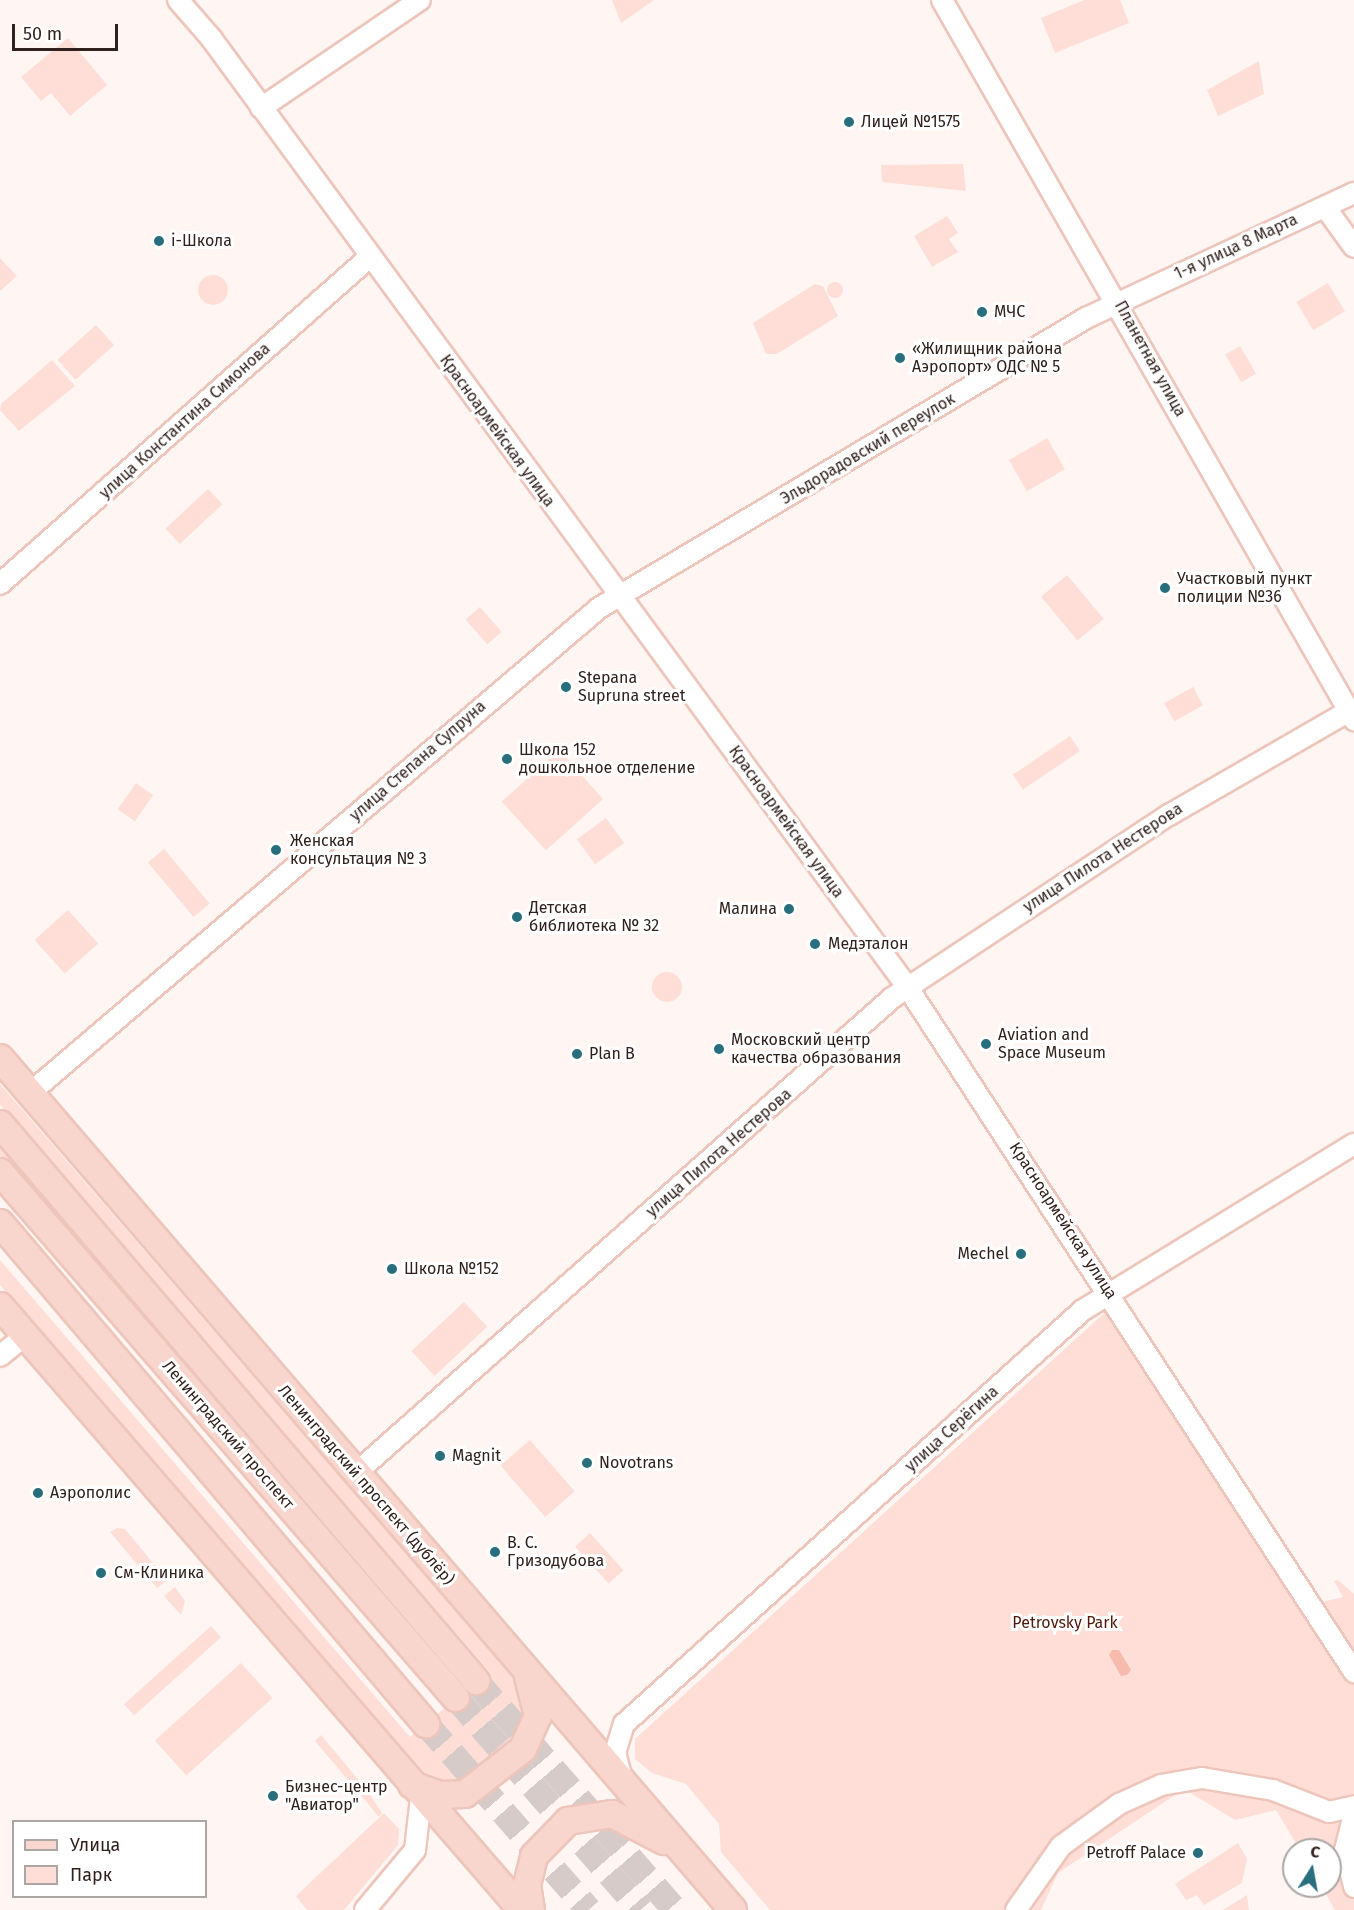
<!DOCTYPE html>
<meta charset="utf-8">
<style>
body{margin:0}
#map{position:relative;width:1354px;height:1910px;overflow:hidden;background:#fff6f4;font-family:"Fira Sans",sans-serif}
div>[style]{position:absolute}
.green>*{inset:0;background:#feded6;transform-origin:0 0}
.round{border-radius:50%}
.water>*{inset:0;background:#f6bbad}
.major-tunnel>*{height:26px;margin-top:-13px;transform-origin:0;background:repeating-linear-gradient(90deg,#d6cbc9 0 26px,transparent 0 39px)}
.roads{filter:drop-shadow(2px 0 #edc5bb) drop-shadow(-2px 0 #edc5bb) drop-shadow(0 2px #edc5bb) drop-shadow(0 -2px #edc5bb)}
.minor>*{height:20px;margin:-10px;padding:0 10px;transform-origin:10px;border-radius:10px;background:#fff}
.major>*{height:26px;margin:-13px;padding:0 13px;transform-origin:13px;border-radius:13px;background:#f8d6ce}
.dots>*{width:16px;height:16px;translate:-50% -50%;box-sizing:border-box;border:3px solid #fff;border-radius:50%}
span{translate:-50% -50%;white-space:nowrap;text-align:center;line-height:1.15;-webkit-text-stroke:6px #fff;paint-order:stroke}
.poi-label{font-size:16px;color:#30211d}
.left{translate:0 -50%;text-align:left}
.right{translate:-100% -50%;text-align:right}
.street-label{font-size:16px;color:#30211d}
.park-label{font-size:16px;color:#52180b}
.legend{position:absolute;left:12px;top:1820px;width:195px;height:78px;box-sizing:border-box;background:#fff;border:2px solid #aca6a5;margin:0;padding:8px 10px;list-style:none;font-size:18px;color:#30211d}
.legend li{display:flex;align-items:center;gap:12px;height:30px}
.legend b{width:30px;border:2px solid #aca6a5}
.north{position:absolute;left:1282px;top:1838px;width:60px;height:60px;box-sizing:border-box;background:#fff;border:2px solid #aca6a5;border-radius:50%;rotate:11deg;font-size:16px;font-weight:700;line-height:24px;text-align:center;color:#30211d}
.north::after{content:'';display:block;margin:auto;width:21px;height:27px;background:#296e7d;clip-path:polygon(50% 0,100% 100%,50% 72%,0 100%)}
.scale{position:absolute;left:12px;top:24px;width:106px;height:27px;box-sizing:border-box;border:3px solid #30211d;border-top:0;padding-left:8px;font-size:18px;line-height:21px;white-space:nowrap;color:#30211d;-webkit-text-stroke:4px #fff;paint-order:stroke}
</style>
<div id="map">
<div class="green">
<div style="clip-path:polygon(612px 0,654px 0,621px 23px)"></div>
<div style="clip-path:polygon(1084px 0,1120px 0,1129px 23px,1055px 53px,1041px 18px)"></div>
<div style="clip-path:polygon(68px 38px,107px 85px,70px 116px,51px 93px,41px 101px,21px 77px)"></div>
<div style="clip-path:polygon(1259px 61px,1264px 94px,1218px 116px,1207px 90px)"></div>
<div style="clip-path:polygon(963px 164px,966px 191px,882px 182px,881px 165px)"></div>
<div style="clip-path:polygon(947px 216px,958px 233px,949px 239px,958px 252px,932px 267px,914px 236px)"></div>
<div style="clip-path:polygon(0 258px,17px 276px,0 291px)"></div>
<div class="round" style="left:198px;top:275px;width:30px;height:30px"></div>
<div class="round" style="left:827px;top:282px;width:16px;height:16px"></div>
<div style="left:1328px;top:283px;width:33px;height:37px;rotate:59deg"></div>
<div style="clip-path:polygon(815px 284px,823px 286px,838px 316px,777px 354px,766px 354px,753px 323px)"></div>
<div style="left:96px;top:325px;width:27px;height:52px;rotate:48deg"></div>
<div style="left:1240px;top:346px;width:32px;height:17px;rotate:60deg"></div>
<div style="clip-path:polygon(52px 360px,75px 386px,19px 431px,0 410px,1px 404px)"></div>
<div style="left:1047px;top:438px;width:36px;height:44px;rotate:60deg"></div>
<div style="left:208px;top:489px;width:21px;height:58px;rotate:47deg"></div>
<div style="left:1067px;top:575px;width:57px;height:34px;rotate:50deg"></div>
<div style="left:480px;top:607px;width:33px;height:19px;rotate:49deg"></div>
<div style="left:1193px;top:687px;width:21px;height:33px;rotate:61deg"></div>
<div style="left:1070px;top:736px;width:18px;height:69px;rotate:56deg"></div>
<div style="left:559px;top:750px;width:66px;height:77px;rotate:48deg"></div>
<div style="left:136px;top:783px;width:21px;height:32px;rotate:35deg"></div>
<div style="left:606px;top:818px;width:31px;height:36px;rotate:54deg"></div>
<div style="left:164px;top:849px;width:71px;height:21px;rotate:50deg"></div>
<div style="left:68px;top:910px;width:45px;height:45px;rotate:48deg"></div>
<div class="round" style="left:652px;top:972px;width:30px;height:30px"></div>
<div style="clip-path:polygon(0 1084px,516px 1680px,529px 1705px,522px 1736px,473px 1779px,440px 1787px,414px 1771px,0 1285px,0 1260px,410px 1737px,489px 1671px,0 1105px)"></div>
<div style="clip-path:polygon(0 1144px,123px 1291px,0 1156px)"></div>
<div style="left:464px;top:1302px;width:34px;height:72px;rotate:47deg"></div>
<div style="clip-path:polygon(1111px 1307px,1301px 1607px,1343px 1597px,1334px 1581px,1338px 1580px,1354px 1594px,1354px 1910px,1335px 1910px,1321px 1886px,1330px 1886px,1330px 1850px,1300px 1850px,1276px 1810px,1235px 1820px,1184px 1789px,1058px 1873px,1041px 1910px,770px 1910px,721px 1852px,719px 1824px,686px 1784px,652px 1773px,635px 1759px,635px 1739px)"></div>
<div style="left:530px;top:1440px;width:68px;height:39px;rotate:49deg"></div>
<div style="clip-path:polygon(117px 1528px,125px 1529px,167px 1580px,157px 1588px,110px 1532px)"></div>
<div style="left:590px;top:1533px;width:50px;height:20px;rotate:48deg"></div>
<div style="clip-path:polygon(175px 1587px,185px 1601px,181px 1615px,164px 1596px)"></div>
<div style="left:211px;top:1626px;width:15px;height:117px;rotate:48deg"></div>
<div style="left:241px;top:1663px;width:47px;height:116px;rotate:48deg"></div>
<div style="clip-path:polygon(321px 1735px,367px 1790px,382px 1813px,379px 1817px,315px 1741px)"></div>
<div style="clip-path:polygon(384px 1813px,399px 1829px,398px 1845px,344px 1910px,307px 1910px,296px 1896px)"></div>
<div style="clip-path:polygon(1238px 1843px,1247px 1859px,1242px 1883px,1204px 1905px,1197px 1895px,1186px 1900px,1175px 1884px)"></div>
<div style="clip-path:polygon(1247px 1895px,1249px 1910px,1223px 1910px)"></div>
</div>
<div class="water">
<div style="clip-path:polygon(1112px 1650px,1119px 1650px,1131px 1670px,1127px 1675px,1121px 1676px,1109px 1655px)"></div>
</div>
<div class="major-tunnel">
<div style="left:476px;top:1681px;width:303px;rotate:49deg"></div>
<div style="left:456px;top:1698px;width:281px;rotate:48.9deg"></div>
<div style="left:426px;top:1724px;width:247px;rotate:48.8deg"></div>
</div>
<div class="roads">
<div class="minor">
<div style="left:178px;top:0;width:50px;rotate:49deg"></div>
<div style="left:211px;top:38px;width:1178px;rotate:53.73deg"></div>
<div style="left:908px;top:988px;width:817px;rotate:56.89deg"></div>
<div style="left:942px;top:0;width:830px;rotate:60.22deg"></div>
<div style="left:261px;top:108px;width:192px;rotate:-34.2deg"></div>
<div style="left:1325px;top:207px;width:49px;rotate:54.1deg"></div>
<div style="left:0;top:584px;width:494px;rotate:-41.5deg"></div>
<div style="left:30px;top:1093px;width:748px;rotate:-40.44deg"></div>
<div style="left:599px;top:608px;width:567px;rotate:-30.77deg"></div>
<div style="left:1086px;top:318px;width:296px;rotate:-25deg"></div>
<div style="left:0;top:1356px;width:33px;rotate:-39deg"></div>
<div style="left:356px;top:1473px;width:716px;rotate:-41.55deg"></div>
<div style="left:892px;top:998px;width:332px;rotate:-33.5deg"></div>
<div style="left:1169px;top:815px;width:208px;rotate:-30deg"></div>
<div style="left:621px;top:1775px;width:23px;rotate:-105deg"></div>
<div style="left:615px;top:1753px;width:30px;rotate:-73deg"></div>
<div style="left:624px;top:1724px;width:618px;rotate:-42.05deg"></div>
<div style="left:1083px;top:1310px;width:318px;rotate:-31.5deg"></div>
<div style="left:1354px;top:1814px;width:37px;rotate:104deg"></div>
<div style="left:1345px;top:1850px;width:38px;rotate:76deg"></div>
<div style="left:365px;top:1910px;width:78px;rotate:-50.2deg"></div>
<div style="left:415px;top:1850px;width:53px;rotate:-83.5deg"></div>
<div style="left:1016px;top:1910px;width:78px;rotate:-54.9deg"></div>
<div style="left:1061px;top:1846px;width:72px;rotate:-35.9deg"></div>
<div style="left:1119px;top:1804px;width:46px;rotate:-24.3deg"></div>
<div style="left:1161px;top:1785px;width:42px;rotate:-9.7deg"></div>
<div style="left:1202px;top:1778px;width:72px;rotate:9.6deg"></div>
<div style="left:1273px;top:1790px;width:60px;rotate:21.4deg"></div>
<div style="left:1329px;top:1812px;width:26px;rotate:-13deg"></div>
</div>
<div class="major">
<div style="left:0;top:1058px;width:1124px;rotate:49.29deg"></div>
<div style="left:0;top:1124px;width:733px;rotate:49.48deg"></div>
<div style="left:0;top:1172px;width:696px;rotate:49.08deg"></div>
<div style="left:0;top:1223px;width:658px;rotate:49.63deg"></div>
<div style="left:0;top:1306px;width:798px;rotate:49.17deg"></div>
<div style="left:412px;top:1785px;width:30px;rotate:20deg"></div>
<div style="left:440px;top:1795px;width:25px;rotate:-2deg"></div>
<div style="left:465px;top:1794px;width:73px;rotate:-37.8deg"></div>
<div style="left:523px;top:1749px;width:36px;rotate:-66deg"></div>
<div style="left:538px;top:1716px;width:40px;rotate:-104.4deg"></div>
<div style="left:531px;top:1910px;width:25px;rotate:-99deg"></div>
<div style="left:527px;top:1885px;width:30px;rotate:-76deg"></div>
<div style="left:534px;top:1856px;width:49px;rotate:-45.8deg"></div>
<div style="left:568px;top:1821px;width:45px;rotate:-9deg"></div>
<div style="left:612px;top:1814px;width:59px;rotate:27.4deg"></div>
</div>
</div>
<div class="dots">
<div style="left:849px;top:122px;background:#296e7d"></div>
<div style="left:159px;top:241px;background:#296e7d"></div>
<div style="left:982px;top:312px;background:#296e7d"></div>
<div style="left:900px;top:358px;background:#296e7d"></div>
<div style="left:1165px;top:588px;background:#296e7d"></div>
<div style="left:566px;top:687px;background:#296e7d"></div>
<div style="left:507px;top:759px;background:#296e7d"></div>
<div style="left:276px;top:850px;background:#296e7d"></div>
<div style="left:789px;top:909px;background:#296e7d"></div>
<div style="left:517px;top:917px;background:#296e7d"></div>
<div style="left:815px;top:944px;background:#296e7d"></div>
<div style="left:986px;top:1044px;background:#296e7d"></div>
<div style="left:719px;top:1049px;background:#296e7d"></div>
<div style="left:577px;top:1054px;background:#296e7d"></div>
<div style="left:1021px;top:1254px;background:#296e7d"></div>
<div style="left:392px;top:1269px;background:#296e7d"></div>
<div style="left:440px;top:1456px;background:#296e7d"></div>
<div style="left:587px;top:1463px;background:#296e7d"></div>
<div style="left:38px;top:1493px;background:#296e7d"></div>
<div style="left:495px;top:1552px;background:#296e7d"></div>
<div style="left:101px;top:1573px;background:#296e7d"></div>
<div style="left:273px;top:1796px;background:#296e7d"></div>
<div style="left:1198px;top:1853px;background:#296e7d"></div>
</div>
<div class="poi-label">
<span class="left" style="left:861px;top:122px">Лицей №1575</span>
<span class="left" style="left:171px;top:241px">i-Школа</span>
<span class="left" style="left:994px;top:312px">МЧС</span>
<span class="left" style="left:912px;top:358px">«Жилищник района<br>Аэропорт» ОДС № 5</span>
<span class="left" style="left:1177px;top:588px">Участковый пункт<br>полиции №36</span>
<span class="left" style="left:578px;top:687px">Stepana<br>Supruna street</span>
<span class="left" style="left:519px;top:759px">Школа 152<br>дошкольное отделение</span>
<span class="left" style="left:290px;top:850px">Женская<br>консультация № 3</span>
<span class="left" style="left:529px;top:917px">Детская<br>библиотека № 32</span>
<span class="right" style="left:777px;top:909px">Малина</span>
<span class="left" style="left:828px;top:944px">Медэталон</span>
<span class="left" style="left:998px;top:1044px">Aviation and<br>Space Museum</span>
<span class="left" style="left:731px;top:1049px">Московский центр<br>качества образования</span>
<span class="left" style="left:589px;top:1054px">Plan B</span>
<span class="right" style="left:1009px;top:1254px">Mechel</span>
<span class="left" style="left:404px;top:1269px">Школа №152</span>
<span class="left" style="left:452px;top:1456px">Magnit</span>
<span class="left" style="left:599px;top:1463px">Novotrans</span>
<span class="left" style="left:50px;top:1493px">Аэрополис</span>
<span class="left" style="left:507px;top:1552px">В. С.<br>Гризодубова</span>
<span class="left" style="left:114px;top:1573px">См-Клиника</span>
<span class="left" style="left:285px;top:1796px">Бизнес-центр<br>"Авиатор"</span>
<span class="right" style="left:1186px;top:1853px">Petroff Palace</span>
</div>
<div class="street-label">
<span style="left:1236px;top:247px;rotate:-25deg">1-я улица 8 Марта</span>
<span style="left:1150px;top:359px;rotate:61deg">Планетная улица</span>
<span style="left:185px;top:421px;rotate:-42deg">улица Константина Симонова</span>
<span style="left:497px;top:431px;rotate:54deg">Красноармейская улица</span>
<span style="left:868px;top:449px;rotate:-31deg">Эльдорадовский переулок</span>
<span style="left:418px;top:761px;rotate:-41deg">улица Степана Супруна</span>
<span style="left:786px;top:822px;rotate:54deg">Красноармейская улица</span>
<span style="left:1103px;top:858px;rotate:-33deg">улица Пилота Нестерова</span>
<span style="left:719px;top:1153px;rotate:-41deg">улица Пилота Нестерова</span>
<span style="left:1063px;top:1221px;rotate:57deg">Красноармейская улица</span>
<span style="left:952px;top:1429px;rotate:-42deg">улица Серёгина</span>
<span style="left:228px;top:1435px;rotate:49deg">Ленинградский проспект</span>
<span style="left:366px;top:1485px;rotate:49deg">Ленинградский проспект (дублёр)</span>
</div>
<div class="park-label">
<span style="left:1065px;top:1623px">Petrovsky Park</span>
</div>
<ul class="legend">
<li><b style="height:8px;background:#f8d6ce"></b>Улица</li>
<li><b style="height:16px;background:#feded6"></b>Парк</li>
</ul>
<div class="north">С</div>
<div class="scale">50 m</div>
</div>
